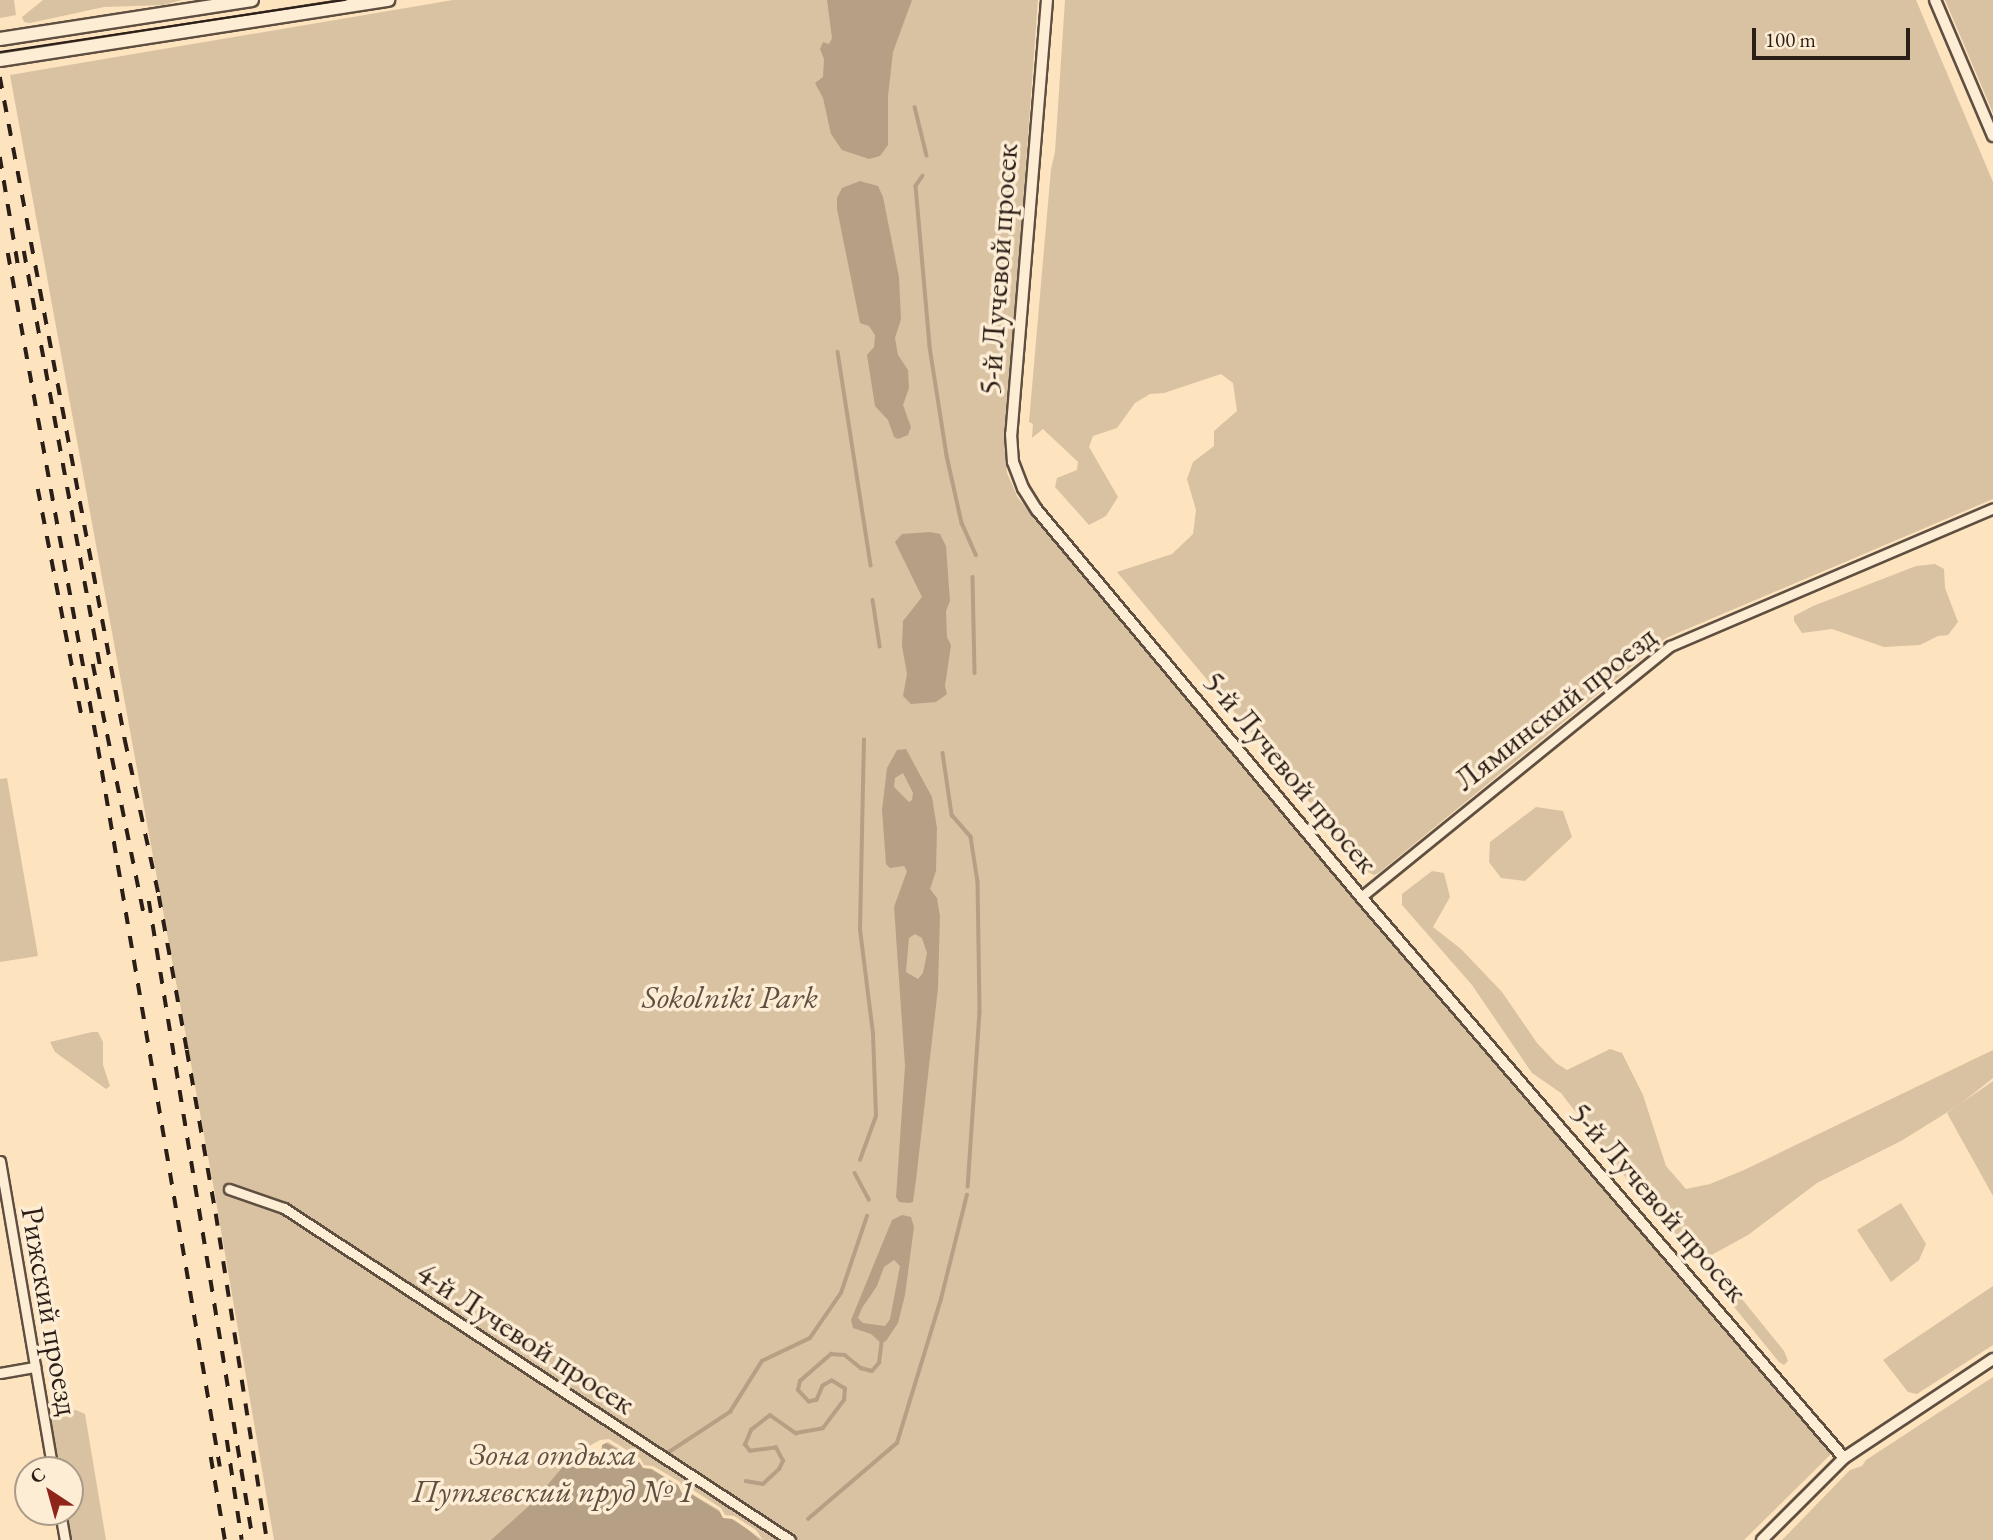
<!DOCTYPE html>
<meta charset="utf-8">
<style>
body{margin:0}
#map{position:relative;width:1993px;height:1540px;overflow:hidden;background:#fde3be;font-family:"EB Garamond",serif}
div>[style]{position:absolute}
.green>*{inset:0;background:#d9c2a2}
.water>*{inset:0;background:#b5a085}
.pier>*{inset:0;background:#fde3be}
.stream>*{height:3.5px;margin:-1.75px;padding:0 1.75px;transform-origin:1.75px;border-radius:1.75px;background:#b5a085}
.roads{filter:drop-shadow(2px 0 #5f4f41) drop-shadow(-2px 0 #5f4f41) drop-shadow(0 2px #5f4f41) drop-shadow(0 -2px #5f4f41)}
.minor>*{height:9px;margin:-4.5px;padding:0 4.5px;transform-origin:4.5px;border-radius:4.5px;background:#feedd5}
.tertiary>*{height:10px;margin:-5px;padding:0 5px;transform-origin:5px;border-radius:5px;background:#feedd5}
.secondary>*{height:12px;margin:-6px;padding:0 6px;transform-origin:6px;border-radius:6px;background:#feedd5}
.tram>*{height:2px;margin:-1px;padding:0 1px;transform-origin:1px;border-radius:1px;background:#2a1e17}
.rail>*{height:3.5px;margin-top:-1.75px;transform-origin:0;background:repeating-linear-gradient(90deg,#2a1e17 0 12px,transparent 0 24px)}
span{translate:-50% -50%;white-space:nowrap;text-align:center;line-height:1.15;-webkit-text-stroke:7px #feedd5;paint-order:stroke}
.street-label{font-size:32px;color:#2a1e17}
.park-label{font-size:32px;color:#5f4f41;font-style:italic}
.north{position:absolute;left:14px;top:1456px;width:70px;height:70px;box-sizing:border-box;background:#feedd5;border:2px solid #a99a89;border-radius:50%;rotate:324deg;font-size:19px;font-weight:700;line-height:28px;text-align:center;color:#2a1e17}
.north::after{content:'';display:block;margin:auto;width:24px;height:32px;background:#8f2418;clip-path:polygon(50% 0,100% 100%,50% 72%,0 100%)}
.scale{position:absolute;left:1752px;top:28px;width:158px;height:32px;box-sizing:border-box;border:4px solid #2a1e17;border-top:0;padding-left:9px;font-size:21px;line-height:24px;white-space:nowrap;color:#2a1e17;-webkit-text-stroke:5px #feedd5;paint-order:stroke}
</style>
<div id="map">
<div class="green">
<div style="clip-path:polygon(0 0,14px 0,16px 15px,0 18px)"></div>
<div style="clip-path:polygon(43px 0,182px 0,163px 5px,104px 7px,30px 23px,24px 22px,22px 17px)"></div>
<div style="clip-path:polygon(453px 0,1038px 0,1005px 449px,1007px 473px,1018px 498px,1832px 1453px,1744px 1540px,274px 1540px,215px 1195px,10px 75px)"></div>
<div style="clip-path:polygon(1065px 0,1916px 0,1993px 182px,1993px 499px,1666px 638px,1380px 872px,1374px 875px,1368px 872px,1117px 572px,1172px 554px,1193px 534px,1196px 510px,1187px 479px,1193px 462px,1214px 446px,1214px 431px,1237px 411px,1233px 383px,1221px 374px,1164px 393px,1150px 394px,1135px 403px,1117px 428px,1093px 436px,1089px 447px,1118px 497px,1106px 516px,1089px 525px,1055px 487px,1057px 478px,1077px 470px,1078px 462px,1043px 429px,1032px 438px,1033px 424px,1029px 422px,1051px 169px,1055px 152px)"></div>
<div style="clip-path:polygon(1945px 0,1993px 0,1993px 113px)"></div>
<div style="clip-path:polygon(1935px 564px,1944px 569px,1945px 588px,1958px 622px,1948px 635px,1938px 636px,1920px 645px,1884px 647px,1832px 629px,1802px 633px,1794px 621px,1794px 616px,1813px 606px,1916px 566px)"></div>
<div style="clip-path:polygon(7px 778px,38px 956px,0 962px,0 779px)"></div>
<div style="clip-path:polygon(1536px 807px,1563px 811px,1572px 837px,1525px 881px,1501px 878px,1489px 862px,1490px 842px)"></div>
<div style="clip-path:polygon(1432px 871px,1444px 873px,1450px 897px,1433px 927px,1461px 949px,1502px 992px,1537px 1043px,1556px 1063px,1567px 1070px,1610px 1049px,1622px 1053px,1643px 1095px,1666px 1166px,1686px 1189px,1710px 1184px,1744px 1170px,1993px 1050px,1993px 1078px,1959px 1105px,1901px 1141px,1817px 1183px,1748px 1235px,1708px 1257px,1696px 1257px,1633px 1187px,1561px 1093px,1532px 1073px,1472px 985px,1402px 905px,1402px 894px)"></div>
<div style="clip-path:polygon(92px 1032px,98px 1032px,103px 1042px,103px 1065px,110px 1086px,106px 1089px,55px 1052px,50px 1042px)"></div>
<div style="clip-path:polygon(1993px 1081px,1993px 1196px,1947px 1113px)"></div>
<div style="clip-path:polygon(1901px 1203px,1926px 1244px,1919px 1260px,1891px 1282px,1857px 1230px)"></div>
<div style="clip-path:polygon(1717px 1286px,1733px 1288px,1784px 1351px,1788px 1361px,1784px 1365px,1779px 1362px)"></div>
<div style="clip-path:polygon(1993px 1286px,1993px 1345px,1917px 1394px,1908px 1392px,1883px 1360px)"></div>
<div style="clip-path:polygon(1993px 1377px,1993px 1540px,1782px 1540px,1850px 1470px,1862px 1466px,1866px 1460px)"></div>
<div style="clip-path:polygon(76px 1410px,85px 1414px,106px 1540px,72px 1540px,67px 1512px,70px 1512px,70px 1470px,60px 1470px,51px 1419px,64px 1412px)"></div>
</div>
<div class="water">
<div style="clip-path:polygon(827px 0,912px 0,893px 52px,888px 96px,888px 145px,880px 156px,869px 159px,842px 150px,831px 134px,823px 98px,815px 83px,823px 77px,824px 59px,820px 49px,823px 42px,829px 44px,832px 38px)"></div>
<div style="clip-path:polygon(860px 181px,878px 186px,883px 197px,899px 277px,901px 319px,895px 338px,898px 355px,908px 370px,909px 388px,903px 405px,911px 427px,908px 435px,898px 439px,894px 437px,888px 420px,875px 406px,867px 355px,874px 347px,875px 335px,869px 326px,860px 323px,837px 209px,837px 198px,842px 188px)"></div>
<div style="clip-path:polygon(930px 532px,940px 534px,946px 546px,950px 601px,946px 611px,947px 637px,951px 645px,945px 686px,947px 694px,936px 702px,911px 704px,903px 696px,907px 674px,902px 646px,903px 621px,922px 597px,895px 542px,902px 534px)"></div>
<div style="clip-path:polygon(evenodd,906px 749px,932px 797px,937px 828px,936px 871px,930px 889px,937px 898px,940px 916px,938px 988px,916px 1180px,913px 1202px,909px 1203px,899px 1202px,896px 1197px,905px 1066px,894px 907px,907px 871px,904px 866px,890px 868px,886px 864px,882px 810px,887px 768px,897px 750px,906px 749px,903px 773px,913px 793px,912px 800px,909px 802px,894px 787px,895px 778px,903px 773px,906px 749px,915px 934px,922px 938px,927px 953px,923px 973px,918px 979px,906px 972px,909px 938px,915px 934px)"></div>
<div style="clip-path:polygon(evenodd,902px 1215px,911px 1217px,914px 1227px,905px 1295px,898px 1323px,886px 1341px,881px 1343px,871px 1334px,853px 1328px,851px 1320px,892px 1220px,902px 1215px,894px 1260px,900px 1266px,890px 1319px,885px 1326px,863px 1323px,858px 1318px,862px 1308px,877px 1286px,884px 1267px,894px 1260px)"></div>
<div style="clip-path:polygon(605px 1442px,678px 1485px,682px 1493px,691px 1494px,746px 1528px,760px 1540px,491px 1540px,531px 1504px,567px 1462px)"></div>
</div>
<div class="pier">
<div style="clip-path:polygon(609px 1439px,640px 1458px,644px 1465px,653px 1466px,680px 1482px,684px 1490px,693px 1490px,721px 1508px,725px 1515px,734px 1516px,756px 1530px,763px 1540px,733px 1519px,723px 1518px,719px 1510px,692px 1494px,682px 1493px,678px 1485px,652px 1469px,643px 1468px,638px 1460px,608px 1442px,602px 1445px,601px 1460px,592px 1468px,581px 1468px,563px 1461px,600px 1440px)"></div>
</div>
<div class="stream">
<div style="left:915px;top:107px;width:50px;rotate:76.2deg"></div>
<div style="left:923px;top:176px;width:12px;rotate:125deg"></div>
<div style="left:916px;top:186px;width:162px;rotate:85deg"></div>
<div style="left:930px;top:347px;width:110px;rotate:81.1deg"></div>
<div style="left:947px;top:456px;width:69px;rotate:77.4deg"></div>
<div style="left:962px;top:523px;width:35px;rotate:66deg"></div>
<div style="left:838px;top:352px;width:216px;rotate:81.2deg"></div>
<div style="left:973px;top:577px;width:96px;rotate:88.8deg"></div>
<div style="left:873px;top:600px;width:47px;rotate:81.3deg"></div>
<div style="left:943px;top:753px;width:63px;rotate:81.7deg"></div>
<div style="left:952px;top:815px;width:29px;rotate:49deg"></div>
<div style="left:971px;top:837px;width:46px;rotate:81.2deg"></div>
<div style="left:978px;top:882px;width:130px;rotate:89.1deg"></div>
<div style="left:980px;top:1012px;width:175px;rotate:93.9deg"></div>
<div style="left:860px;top:1160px;width:47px;rotate:-70deg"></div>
<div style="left:876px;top:1116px;width:82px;rotate:-92.1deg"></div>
<div style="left:873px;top:1034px;width:106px;rotate:-97.1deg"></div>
<div style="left:860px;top:929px;width:189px;rotate:-88.8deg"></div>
<div style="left:855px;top:1173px;width:30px;rotate:62deg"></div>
<div style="left:666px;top:1454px;width:77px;rotate:-33.3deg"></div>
<div style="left:730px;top:1412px;width:60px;rotate:-57.9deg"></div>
<div style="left:762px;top:1361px;width:53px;rotate:-25.6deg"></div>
<div style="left:810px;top:1338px;width:55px;rotate:-55.4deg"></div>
<div style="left:841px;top:1293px;width:81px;rotate:-71.3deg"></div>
<div style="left:746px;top:1481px;width:17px;rotate:10deg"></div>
<div style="left:763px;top:1484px;width:22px;rotate:-43deg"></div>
<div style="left:779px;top:1469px;width:9px;rotate:-63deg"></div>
<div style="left:783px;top:1461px;width:15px;rotate:-118deg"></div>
<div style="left:776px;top:1448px;width:26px;rotate:173deg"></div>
<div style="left:750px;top:1451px;width:8px;rotate:-130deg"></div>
<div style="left:745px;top:1445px;width:16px;rotate:-68deg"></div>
<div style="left:751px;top:1430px;width:24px;rotate:-38deg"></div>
<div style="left:770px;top:1415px;width:32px;rotate:35deg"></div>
<div style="left:796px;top:1433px;width:27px;rotate:-10deg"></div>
<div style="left:823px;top:1428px;width:35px;rotate:-53deg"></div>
<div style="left:844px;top:1400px;width:11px;rotate:-85deg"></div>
<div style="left:845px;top:1389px;width:15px;rotate:-148deg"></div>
<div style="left:832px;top:1381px;width:10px;rotate:151deg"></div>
<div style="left:823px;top:1386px;width:15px;rotate:113deg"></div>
<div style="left:817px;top:1400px;width:8px;rotate:166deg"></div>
<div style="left:809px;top:1402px;width:16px;rotate:-133deg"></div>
<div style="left:798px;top:1390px;width:9px;rotate:-77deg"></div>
<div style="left:800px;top:1381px;width:41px;rotate:-41.1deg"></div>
<div style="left:831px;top:1354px;width:14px;rotate:4deg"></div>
<div style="left:845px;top:1355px;width:21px;rotate:39deg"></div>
<div style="left:861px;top:1368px;width:11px;rotate:15deg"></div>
<div style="left:872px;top:1371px;width:11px;rotate:-49deg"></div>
<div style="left:879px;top:1363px;width:23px;rotate:-83deg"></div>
<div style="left:808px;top:1519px;width:117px;rotate:-40.5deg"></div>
<div style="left:897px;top:1443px;width:151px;rotate:-73deg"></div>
<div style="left:941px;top:1299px;width:107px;rotate:-76deg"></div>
</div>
<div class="roads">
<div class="minor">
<div style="left:1361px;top:897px;width:398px;rotate:-39.1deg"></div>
<div style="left:1670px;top:646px;width:351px;rotate:-23.1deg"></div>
<div style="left:0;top:1161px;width:314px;rotate:80.3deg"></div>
<div style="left:229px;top:1189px;width:58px;rotate:19.1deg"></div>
<div style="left:284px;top:1208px;width:605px;rotate:33.27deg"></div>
<div style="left:0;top:1373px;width:36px;rotate:-10deg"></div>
<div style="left:60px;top:1512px;width:28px;rotate:80deg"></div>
</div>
<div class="tertiary">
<div style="left:1047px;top:0;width:435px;rotate:94.7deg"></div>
<div style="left:1011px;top:434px;width:28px;rotate:86deg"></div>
<div style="left:1013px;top:462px;width:28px;rotate:69deg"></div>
<div style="left:1023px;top:488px;width:26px;rotate:58deg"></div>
<div style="left:1037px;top:510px;width:505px;rotate:50.06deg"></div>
<div style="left:1361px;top:897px;width:740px;rotate:49.27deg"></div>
<div style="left:1935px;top:0;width:148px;rotate:66.9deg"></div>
<div style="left:1762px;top:1540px;width:116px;rotate:-45deg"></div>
<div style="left:1844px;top:1458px;width:179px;rotate:-33.6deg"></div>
</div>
<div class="secondary">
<div style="left:0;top:39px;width:255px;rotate:-8.8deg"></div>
<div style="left:0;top:60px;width:393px;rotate:-8.8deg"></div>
</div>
</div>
<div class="tram">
<div style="left:0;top:52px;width:349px;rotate:-8.6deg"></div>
</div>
<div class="rail">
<div style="left:0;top:77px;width:675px;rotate:79.32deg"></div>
<div style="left:125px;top:740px;width:160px;rotate:77.7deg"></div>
<div style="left:159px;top:896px;width:157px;rotate:79.7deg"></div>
<div style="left:187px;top:1050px;width:167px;rotate:80deg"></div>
<div style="left:216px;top:1214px;width:330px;rotate:81.1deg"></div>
<div style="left:0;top:157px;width:109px;rotate:80.5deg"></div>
<div style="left:24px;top:251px;width:431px;rotate:79.6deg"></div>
<div style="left:8px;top:253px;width:502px;rotate:79.67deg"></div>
<div style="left:98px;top:747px;width:730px;rotate:80.38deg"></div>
<div style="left:38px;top:489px;width:238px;rotate:79.1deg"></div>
<div style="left:93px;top:664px;width:255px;rotate:78.5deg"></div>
<div style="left:149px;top:901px;width:647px;rotate:80.76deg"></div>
<div style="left:227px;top:1440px;width:101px;rotate:81.5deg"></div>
<div style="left:211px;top:1457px;width:84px;rotate:80.4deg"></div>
</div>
<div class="street-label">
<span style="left:998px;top:269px;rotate:-86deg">5-й Лучевой просек</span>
<span style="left:1555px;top:708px;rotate:-38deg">Ляминский проезд</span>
<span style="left:1291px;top:772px;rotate:50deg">5-й Лучевой просек</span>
<span style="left:1659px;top:1202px;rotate:49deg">5-й Лучевой просек</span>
<span style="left:50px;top:1311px;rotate:80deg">Рижский проезд</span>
<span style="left:526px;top:1338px;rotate:33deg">4-й Лучевой просек</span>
</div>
<div class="park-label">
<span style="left:730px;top:997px">Sokolniki Park</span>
<span style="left:553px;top:1473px">Зона отдыха<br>Путяевский пруд № 1</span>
</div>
<div class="north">С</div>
<div class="scale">100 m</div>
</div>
